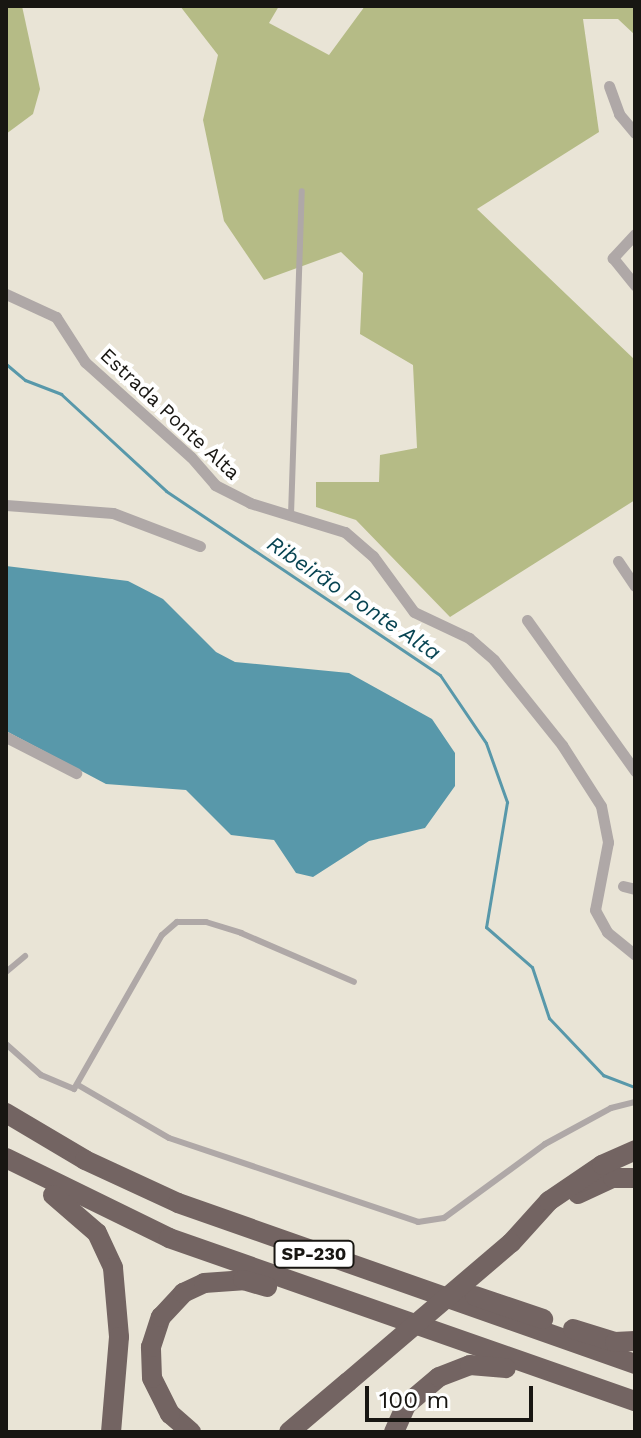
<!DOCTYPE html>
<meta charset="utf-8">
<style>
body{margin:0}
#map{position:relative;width:641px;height:1438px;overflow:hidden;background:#e9e4d6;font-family:"Work Sans",sans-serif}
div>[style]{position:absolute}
.forest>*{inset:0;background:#b5bb86}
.water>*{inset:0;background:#5898aa}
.stream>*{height:3px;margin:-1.5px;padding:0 1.5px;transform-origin:1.5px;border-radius:1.5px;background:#5898aa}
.lane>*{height:6px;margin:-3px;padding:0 3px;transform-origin:3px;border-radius:3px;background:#afa8a7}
.street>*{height:11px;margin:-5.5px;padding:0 5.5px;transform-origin:5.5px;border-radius:5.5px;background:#afa8a7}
.highway>*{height:20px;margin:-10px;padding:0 10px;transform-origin:10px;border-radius:10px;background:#736462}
.highway-bridge>*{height:20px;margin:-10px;padding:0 10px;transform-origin:10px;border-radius:10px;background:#736462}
span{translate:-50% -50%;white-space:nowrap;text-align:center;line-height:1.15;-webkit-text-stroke:8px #fff;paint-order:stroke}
.shield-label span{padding:2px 6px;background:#fff;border:2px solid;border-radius:6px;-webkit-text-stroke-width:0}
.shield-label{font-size:18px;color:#181612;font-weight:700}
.street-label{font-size:20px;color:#181612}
.water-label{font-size:22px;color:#084452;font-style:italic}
.frame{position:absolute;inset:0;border:8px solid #181612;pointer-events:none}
.scale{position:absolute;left:365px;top:1386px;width:168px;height:36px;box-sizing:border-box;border:4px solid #181612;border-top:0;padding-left:10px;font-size:24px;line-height:28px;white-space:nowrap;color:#181612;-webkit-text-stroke:6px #fff;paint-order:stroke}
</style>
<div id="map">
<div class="forest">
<div style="clip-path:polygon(6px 6px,22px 6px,40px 89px,33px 114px,6px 134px)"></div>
<div style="clip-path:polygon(180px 6px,279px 6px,269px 23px,329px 55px,365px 6px,635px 6px,635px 35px,618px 19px,583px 19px,599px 132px,477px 209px,635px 360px,635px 500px,450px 617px,356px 520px,316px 507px,316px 482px,379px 482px,380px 455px,417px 448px,413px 365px,360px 334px,363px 273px,341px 252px,264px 280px,224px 221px,203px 120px,218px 55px)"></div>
</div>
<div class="water">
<div style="clip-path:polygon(6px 566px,128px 581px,163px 599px,216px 652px,235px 662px,349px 673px,432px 719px,455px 753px,455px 786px,425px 828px,369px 841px,313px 877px,296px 873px,274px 840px,231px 835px,186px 790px,106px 784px,6px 731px)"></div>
</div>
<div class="stream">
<div style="left:6px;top:364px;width:25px;rotate:40deg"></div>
<div style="left:25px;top:380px;width:39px;rotate:21deg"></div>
<div style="left:61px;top:394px;width:143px;rotate:42.7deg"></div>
<div style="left:166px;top:491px;width:330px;rotate:33.9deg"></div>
<div style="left:440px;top:675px;width:82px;rotate:55.9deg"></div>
<div style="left:486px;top:743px;width:63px;rotate:70.4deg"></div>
<div style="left:507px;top:802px;width:127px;rotate:99.5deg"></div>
<div style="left:486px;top:927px;width:61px;rotate:41deg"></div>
<div style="left:532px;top:967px;width:54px;rotate:71.6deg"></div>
<div style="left:549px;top:1018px;width:79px;rotate:46.5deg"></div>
<div style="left:603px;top:1075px;width:34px;rotate:21deg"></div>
</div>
<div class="lane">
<div style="left:291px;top:515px;width:324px;rotate:-88.1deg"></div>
<div style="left:6px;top:972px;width:25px;rotate:-40deg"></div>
<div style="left:6px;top:1044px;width:47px;rotate:41.5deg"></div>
<div style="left:41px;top:1075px;width:36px;rotate:23deg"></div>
<div style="left:74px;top:1089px;width:177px;rotate:-60.3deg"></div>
<div style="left:162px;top:935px;width:20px;rotate:-41deg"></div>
<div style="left:177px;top:922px;width:29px"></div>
<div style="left:206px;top:922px;width:37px;rotate:17deg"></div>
<div style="left:241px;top:933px;width:123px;rotate:23.4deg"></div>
<div style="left:78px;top:1085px;width:105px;rotate:30.2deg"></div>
<div style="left:169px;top:1138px;width:263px;rotate:18.6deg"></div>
<div style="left:418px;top:1222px;width:26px;rotate:-9deg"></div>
<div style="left:444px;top:1218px;width:125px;rotate:-36.2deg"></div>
<div style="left:545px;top:1144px;width:75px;rotate:-28.6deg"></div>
<div style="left:611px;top:1108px;width:25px;rotate:-14deg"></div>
</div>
<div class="street">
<div style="left:609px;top:86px;width:30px;rotate:70deg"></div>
<div style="left:619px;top:114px;width:25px;rotate:50deg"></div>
<div style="left:635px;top:234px;width:33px;rotate:133deg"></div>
<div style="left:613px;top:258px;width:35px;rotate:51deg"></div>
<div style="left:6px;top:294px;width:55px;rotate:24.7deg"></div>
<div style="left:56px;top:317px;width:54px;rotate:57.2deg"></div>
<div style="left:85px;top:362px;width:142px;rotate:41.9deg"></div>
<div style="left:191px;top:457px;width:37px;rotate:49deg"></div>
<div style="left:215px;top:485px;width:39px;rotate:27deg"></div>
<div style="left:250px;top:503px;width:99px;rotate:17deg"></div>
<div style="left:345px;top:532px;width:37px;rotate:41deg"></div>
<div style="left:373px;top:556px;width:69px;rotate:53.8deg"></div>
<div style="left:414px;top:612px;width:61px;rotate:25.3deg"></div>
<div style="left:469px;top:638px;width:33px;rotate:41deg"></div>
<div style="left:494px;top:660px;width:109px;rotate:51.3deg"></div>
<div style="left:562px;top:745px;width:72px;rotate:57.4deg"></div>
<div style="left:601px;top:806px;width:37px;rotate:79deg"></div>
<div style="left:608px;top:842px;width:69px;rotate:100.8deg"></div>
<div style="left:595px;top:910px;width:25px;rotate:61deg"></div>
<div style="left:607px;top:932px;width:36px;rotate:39deg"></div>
<div style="left:6px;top:505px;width:107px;rotate:4.3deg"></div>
<div style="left:113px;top:513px;width:93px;rotate:20.8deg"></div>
<div style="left:618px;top:561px;width:30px;rotate:56deg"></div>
<div style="left:527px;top:620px;width:186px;rotate:54.4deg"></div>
<div style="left:6px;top:737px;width:79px;rotate:27.2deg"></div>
<div style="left:623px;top:886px;width:12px;rotate:14deg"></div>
</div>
<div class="highway">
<div style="left:6px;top:1113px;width:92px;rotate:30.7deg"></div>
<div style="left:85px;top:1160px;width:102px;rotate:24.8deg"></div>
<div style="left:178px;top:1203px;width:485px;rotate:19.4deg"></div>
<div style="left:6px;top:1158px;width:182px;rotate:26.1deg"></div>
<div style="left:169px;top:1238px;width:494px;rotate:19.3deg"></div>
<div style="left:578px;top:1194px;width:38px;rotate:-25deg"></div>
<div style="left:613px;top:1178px;width:22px"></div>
<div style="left:53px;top:1195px;width:58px;rotate:40.8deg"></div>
<div style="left:97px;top:1233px;width:38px;rotate:65deg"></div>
<div style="left:113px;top:1268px;width:69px;rotate:85deg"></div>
<div style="left:119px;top:1337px;width:95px;rotate:94.8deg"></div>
<div style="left:511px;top:1243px;width:57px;rotate:-47.9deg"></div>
<div style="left:549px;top:1201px;width:64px;rotate:-34.2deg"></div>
<div style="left:602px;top:1165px;width:36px;rotate:-24deg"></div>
<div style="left:475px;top:1296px;width:72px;rotate:18.7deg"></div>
<div style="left:573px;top:1329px;width:44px;rotate:17.2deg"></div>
<div style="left:615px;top:1342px;width:20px;rotate:-3deg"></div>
<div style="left:191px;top:1432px;width:28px;rotate:-139deg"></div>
<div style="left:170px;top:1414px;width:40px;rotate:-116.6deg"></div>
<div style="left:152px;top:1378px;width:31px;rotate:-92deg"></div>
<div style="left:151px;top:1347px;width:32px;rotate:-72deg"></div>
<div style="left:161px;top:1317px;width:33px;rotate:-47deg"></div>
<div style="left:183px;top:1293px;width:23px;rotate:-25deg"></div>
<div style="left:204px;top:1283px;width:39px;rotate:-4deg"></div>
<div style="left:243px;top:1280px;width:25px;rotate:16deg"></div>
<div style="left:289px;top:1432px;width:77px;rotate:-40.3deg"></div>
<div style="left:394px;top:1432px;width:30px;rotate:-66deg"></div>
<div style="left:406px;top:1405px;width:43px;rotate:-40.3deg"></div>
<div style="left:439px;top:1377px;width:33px;rotate:-21deg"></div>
<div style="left:470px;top:1365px;width:36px;rotate:5deg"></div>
</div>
<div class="highway-bridge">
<div style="left:348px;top:1382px;width:214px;rotate:-40.5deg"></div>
</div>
<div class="shield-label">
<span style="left:314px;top:1254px">SP-230</span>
</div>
<div class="street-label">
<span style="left:170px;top:414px;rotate:43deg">Estrada Ponte Alta</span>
</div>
<div class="water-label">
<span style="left:354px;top:598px;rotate:34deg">Ribeirão Ponte Alta</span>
</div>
<div class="frame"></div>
<div class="scale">100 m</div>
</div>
